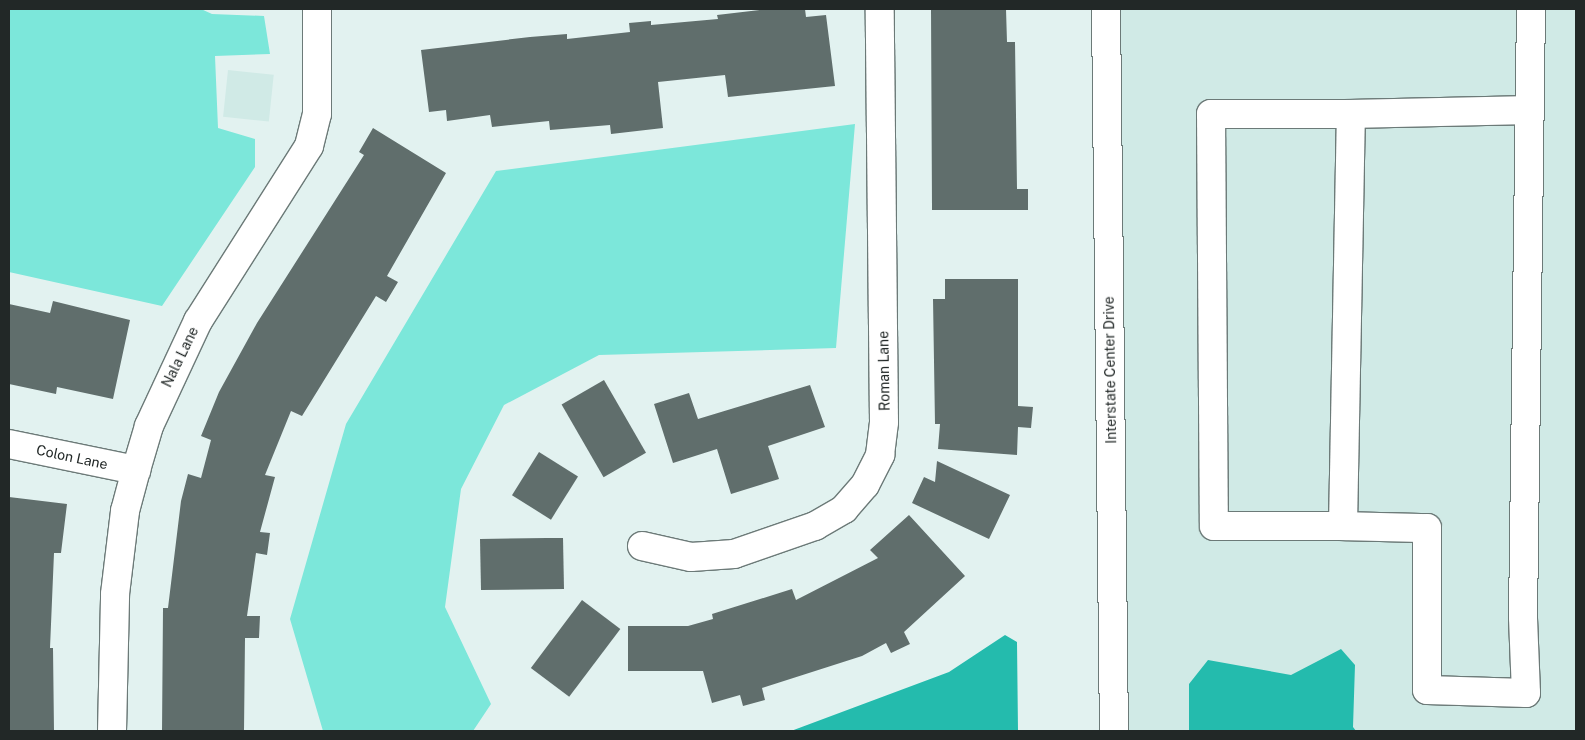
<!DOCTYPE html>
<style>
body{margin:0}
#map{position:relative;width:1585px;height:740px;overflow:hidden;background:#e2f2f0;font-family:"Public Sans",sans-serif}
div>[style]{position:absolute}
.built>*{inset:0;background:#d0eae6;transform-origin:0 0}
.green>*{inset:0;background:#7ce7da}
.water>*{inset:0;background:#24bbad}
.building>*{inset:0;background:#606e6c;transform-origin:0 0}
.roads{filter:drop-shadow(1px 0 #6c7a78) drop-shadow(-1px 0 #6c7a78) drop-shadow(0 1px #6c7a78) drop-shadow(0 -1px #6c7a78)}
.minor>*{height:28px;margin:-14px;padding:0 14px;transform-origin:14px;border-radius:14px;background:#fff}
span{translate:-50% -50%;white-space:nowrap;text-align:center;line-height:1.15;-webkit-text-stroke:5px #fff;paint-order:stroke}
.street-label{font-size:14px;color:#222827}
.frame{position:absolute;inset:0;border:10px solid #222827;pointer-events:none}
</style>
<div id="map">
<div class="built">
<div style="left:1120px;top:9px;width:456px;height:722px"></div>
<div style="left:228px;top:70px;width:46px;height:47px;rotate:6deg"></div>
</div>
<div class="green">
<div style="clip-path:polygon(9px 9px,201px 9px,212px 14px,264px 16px,270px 54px,215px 56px,218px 128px,255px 139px,255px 167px,162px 306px,9px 272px)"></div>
<div style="clip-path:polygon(855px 124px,836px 348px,599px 355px,504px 405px,461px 489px,445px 607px,491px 704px,473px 731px,323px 731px,290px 619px,346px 424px,496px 171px)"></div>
</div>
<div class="water">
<div style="clip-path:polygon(1005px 635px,1017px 642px,1018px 731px,791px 731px,949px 672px)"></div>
<div style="clip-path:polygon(1341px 649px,1355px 665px,1353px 727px,1356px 731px,1189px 731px,1189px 684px,1208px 660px,1291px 675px)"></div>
</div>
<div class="building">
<div style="clip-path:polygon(769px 9px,805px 9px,806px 17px,826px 15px,835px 86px,728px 97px,725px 75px,658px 82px,663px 128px,611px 134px,610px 125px,550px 130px,549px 121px,492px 127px,490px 115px,447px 121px,446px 110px,429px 112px,421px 50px,530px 37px,567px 34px,567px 39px,630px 32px,629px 23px,651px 21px,651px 25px,718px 19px,717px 15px)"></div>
<div style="clip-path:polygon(931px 9px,1006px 9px,1007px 42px,1015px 42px,1017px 189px,1028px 189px,1028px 210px,932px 210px)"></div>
<div style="clip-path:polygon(373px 128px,446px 173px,387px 276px,398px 282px,386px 302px,376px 296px,302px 416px,291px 411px,265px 475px,275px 477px,260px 532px,270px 533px,267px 555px,256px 553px,247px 616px,260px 616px,259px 638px,245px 638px,244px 731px,162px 731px,163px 608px,168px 608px,181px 501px,188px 474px,201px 478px,211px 440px,201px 436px,219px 392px,257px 323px,364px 155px,359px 152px)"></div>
<div style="clip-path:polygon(945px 279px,1018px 279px,1018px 406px,1033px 407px,1031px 428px,1018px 427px,1017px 455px,938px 449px,940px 424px,935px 424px,933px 299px,945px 299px)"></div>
<div style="clip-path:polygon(53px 301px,130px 320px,113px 399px,57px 387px,56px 394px,9px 384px,9px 304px,50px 313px)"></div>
<div style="left:604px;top:380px;width:84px;height:49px;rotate:60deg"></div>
<div style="clip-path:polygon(810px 385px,825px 427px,768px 446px,779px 479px,731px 494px,717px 449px,673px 463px,654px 404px,689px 393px,698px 419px)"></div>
<div style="left:539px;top:452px;width:46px;height:51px;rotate:32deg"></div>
<div style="clip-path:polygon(937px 461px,1010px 495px,989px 539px,912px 503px,924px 477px,935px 482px)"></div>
<div style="clip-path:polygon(9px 497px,67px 504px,61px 553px,54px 553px,50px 648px,53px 648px,54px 731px,9px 731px)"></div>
<div style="clip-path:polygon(909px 515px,965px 576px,904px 632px,910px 644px,891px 653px,886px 643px,862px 656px,762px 688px,765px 700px,743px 706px,740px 695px,712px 703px,703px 671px,628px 671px,628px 626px,688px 626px,713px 619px,712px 614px,792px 589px,796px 600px,878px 558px,870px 550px)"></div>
<div style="clip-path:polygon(547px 538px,563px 538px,564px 589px,481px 590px,480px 539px)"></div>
<div style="left:582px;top:600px;width:48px;height:85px;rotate:37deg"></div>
</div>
<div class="roads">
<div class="minor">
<div style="left:1106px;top:9px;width:722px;rotate:89.37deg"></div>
<div style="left:1351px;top:114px;width:140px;rotate:180deg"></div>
<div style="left:1211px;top:114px;width:412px;rotate:89.6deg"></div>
<div style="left:1214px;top:526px;width:129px"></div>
<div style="left:1343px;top:526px;width:412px;rotate:-88.9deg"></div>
<div style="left:1351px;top:114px;width:178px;rotate:-1.3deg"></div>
<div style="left:9px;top:444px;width:130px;rotate:11.6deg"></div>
<div style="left:1343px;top:526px;width:84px;rotate:1.4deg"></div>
<div style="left:1427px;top:528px;width:162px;rotate:90deg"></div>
<div style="left:1427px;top:690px;width:99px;rotate:1.7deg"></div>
<div style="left:1526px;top:693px;width:76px;rotate:-92.3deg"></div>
<div style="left:1523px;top:617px;width:608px;rotate:-89.25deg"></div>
<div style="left:642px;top:546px;width:50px;rotate:12.7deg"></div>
<div style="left:691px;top:557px;width:43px;rotate:-4deg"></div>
<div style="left:734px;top:554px;width:86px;rotate:-19.1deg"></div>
<div style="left:815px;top:526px;width:34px;rotate:-30deg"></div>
<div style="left:844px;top:509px;width:32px;rotate:-49deg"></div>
<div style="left:865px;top:485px;width:34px;rotate:-63deg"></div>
<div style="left:880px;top:455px;width:33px;rotate:-83deg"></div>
<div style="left:884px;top:422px;width:413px;rotate:-90.6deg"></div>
<div style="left:112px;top:731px;width:137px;rotate:-88.7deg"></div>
<div style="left:115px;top:594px;width:84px;rotate:-83.1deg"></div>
<div style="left:125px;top:511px;width:42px;rotate:-75deg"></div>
<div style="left:136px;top:470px;width:46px;rotate:-73.5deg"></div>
<div style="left:149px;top:426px;width:116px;rotate:-65deg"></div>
<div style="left:198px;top:321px;width:207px;rotate:-57.6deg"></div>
<div style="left:309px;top:146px;width:33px;rotate:-76deg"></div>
<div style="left:317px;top:114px;width:105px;rotate:-90deg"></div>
</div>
</div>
<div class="street-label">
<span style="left:180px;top:357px;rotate:-64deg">Nala Lane</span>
<span style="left:1110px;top:370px;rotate:-91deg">Interstate Center Drive</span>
<span style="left:884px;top:371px;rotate:-91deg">Roman Lane</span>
<span style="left:72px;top:457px;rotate:12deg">Colon Lane</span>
</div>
<div class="frame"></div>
</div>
